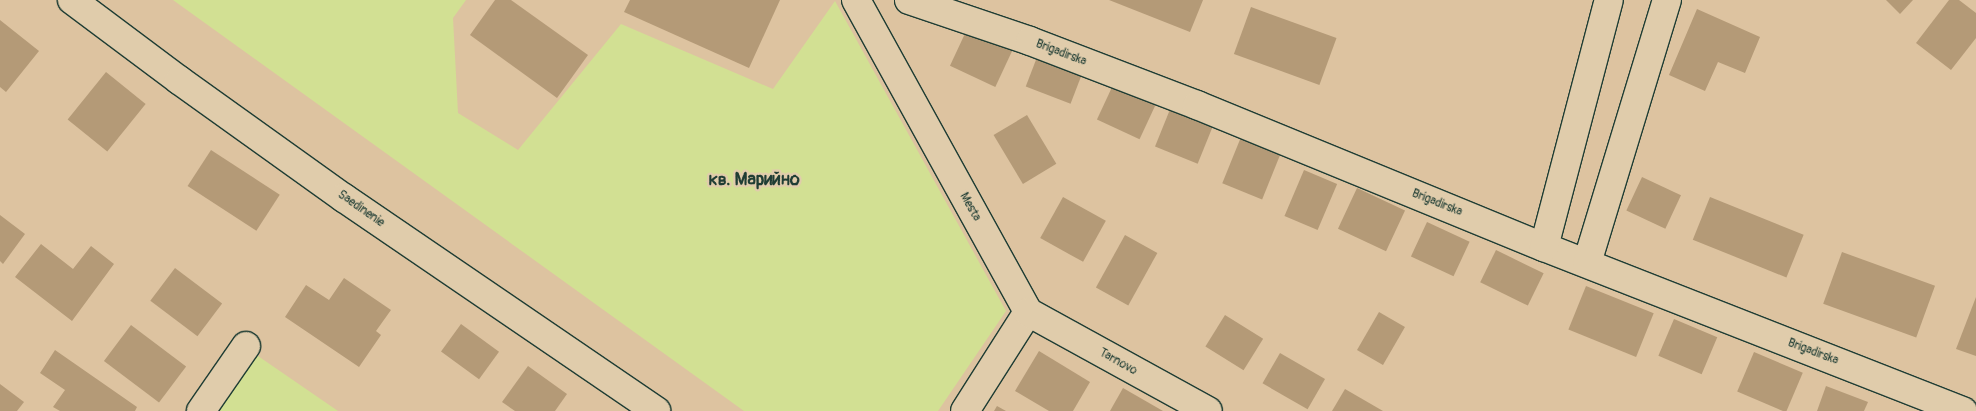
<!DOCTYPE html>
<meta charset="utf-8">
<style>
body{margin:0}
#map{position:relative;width:1976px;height:411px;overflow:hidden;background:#ddc3a0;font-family:Pangolin,sans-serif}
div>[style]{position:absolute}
.green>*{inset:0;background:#d2e093}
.building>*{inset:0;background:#b49a77;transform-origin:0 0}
.roads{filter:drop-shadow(1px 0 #1f3d34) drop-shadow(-1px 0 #1f3d34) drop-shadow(0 1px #1f3d34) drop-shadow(0 -1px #1f3d34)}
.minor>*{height:28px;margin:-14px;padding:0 14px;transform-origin:14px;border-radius:14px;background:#e0ccab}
span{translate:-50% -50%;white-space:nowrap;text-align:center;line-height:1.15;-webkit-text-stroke:4.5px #e0ccab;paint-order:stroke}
.street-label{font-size:12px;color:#1f3d34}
.district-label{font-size:18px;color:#1f3d34;font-weight:700}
</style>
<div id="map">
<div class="green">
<div style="clip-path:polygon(173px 0,466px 0,453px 18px,458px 113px,518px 150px,621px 24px,773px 89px,835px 1px,1006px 311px,938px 411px,744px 411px)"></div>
<div style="clip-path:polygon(245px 347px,338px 411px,202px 411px)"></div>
</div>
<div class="building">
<div style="clip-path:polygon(495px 0,511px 0,588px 55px,557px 98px,470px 35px)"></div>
<div style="clip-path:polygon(630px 0,780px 0,749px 68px,624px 12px)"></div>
<div style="clip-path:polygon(1109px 0,1203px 0,1190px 32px)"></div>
<div style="clip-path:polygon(1886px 0,1913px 0,1900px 14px)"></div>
<div style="clip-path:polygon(1949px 0,1959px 0,1976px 13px,1976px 38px,1951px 70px,1916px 43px)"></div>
<div style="left:1251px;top:7px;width:91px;height:50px;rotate:20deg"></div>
<div style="clip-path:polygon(1697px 9px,1760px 37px,1745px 73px,1718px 62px,1705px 91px,1669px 75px)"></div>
<div style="clip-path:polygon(0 20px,39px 51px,6px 92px,0 87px)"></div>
<div style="left:969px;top:25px;width:50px;height:45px;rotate:25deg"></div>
<div style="left:1039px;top:52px;width:48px;height:37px;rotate:21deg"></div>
<div style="left:106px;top:72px;width:51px;height:61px;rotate:39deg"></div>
<div style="left:1113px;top:85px;width:47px;height:38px;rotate:25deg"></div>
<div style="left:1173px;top:102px;width:46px;height:48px;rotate:22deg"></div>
<div style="left:1027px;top:115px;width:57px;height:39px;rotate:59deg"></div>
<div style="left:1241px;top:137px;width:43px;height:50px;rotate:22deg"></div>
<div style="left:211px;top:150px;width:82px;height:43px;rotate:33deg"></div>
<div style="left:1304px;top:170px;width:36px;height:50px;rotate:23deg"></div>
<div style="left:1642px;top:177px;width:43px;height:37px;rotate:25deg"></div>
<div style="left:1357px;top:188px;width:53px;height:45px;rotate:25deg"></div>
<div style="left:1063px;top:197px;width:49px;height:47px;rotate:29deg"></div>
<div style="left:1710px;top:197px;width:101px;height:46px;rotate:22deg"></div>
<div style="clip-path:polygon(0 215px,25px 234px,3px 264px,0 261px)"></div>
<div style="left:1427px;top:222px;width:47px;height:38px;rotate:25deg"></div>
<div style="left:1125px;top:235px;width:37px;height:60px;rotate:29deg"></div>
<div style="clip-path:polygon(41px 244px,73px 269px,91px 246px,114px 264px,72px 321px,15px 277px)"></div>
<div style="left:1496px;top:250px;width:53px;height:36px;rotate:26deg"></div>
<div style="left:1842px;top:252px;width:99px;height:55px;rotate:20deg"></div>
<div style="left:175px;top:268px;width:59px;height:41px;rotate:37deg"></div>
<div style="clip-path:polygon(344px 278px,391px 310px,376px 331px,381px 335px,359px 367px,285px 317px,306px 285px,329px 300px)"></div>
<div style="left:1586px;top:286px;width:73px;height:47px;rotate:22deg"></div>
<div style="clip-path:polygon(1976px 297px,1976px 356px,1956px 349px)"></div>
<div style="left:1379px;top:312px;width:30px;height:44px;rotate:30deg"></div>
<div style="left:1225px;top:315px;width:45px;height:37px;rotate:32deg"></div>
<div style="left:1674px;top:319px;width:47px;height:40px;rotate:23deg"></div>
<div style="left:461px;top:324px;width:47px;height:34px;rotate:36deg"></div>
<div style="left:131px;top:325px;width:69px;height:45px;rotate:37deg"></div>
<div style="clip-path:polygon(55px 350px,137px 407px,135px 411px,60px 411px,53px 407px,65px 390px,40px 373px)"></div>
<div style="clip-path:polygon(1039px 351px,1090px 382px,1073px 411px,1049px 411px,1015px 391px)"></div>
<div style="left:1754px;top:352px;width:53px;height:43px;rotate:23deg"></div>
<div style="left:1280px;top:353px;width:52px;height:35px;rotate:30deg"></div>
<div style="clip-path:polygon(528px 366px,567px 394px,555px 411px,515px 411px,502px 402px)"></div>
<div style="clip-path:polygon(0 384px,24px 402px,17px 411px,0 411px)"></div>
<div style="clip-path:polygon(1826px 386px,1868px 402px,1864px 411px,1817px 411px)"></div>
<div style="clip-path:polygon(1123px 388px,1163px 411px,1110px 411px)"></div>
<div style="clip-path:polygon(1345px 389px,1383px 411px,1332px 411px)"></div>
<div style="clip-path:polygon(997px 406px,1006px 411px,994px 411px)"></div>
</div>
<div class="roads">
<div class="minor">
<div style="left:72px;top:0;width:134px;rotate:36.8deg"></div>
<div style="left:179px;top:80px;width:203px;rotate:35.6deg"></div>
<div style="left:344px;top:198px;width:378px;rotate:34.3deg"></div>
<div style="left:856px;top:0;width:356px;rotate:61.1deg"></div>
<div style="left:1028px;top:312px;width:117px;rotate:122.5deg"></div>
<div style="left:909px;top:0;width:128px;rotate:18.7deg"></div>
<div style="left:1030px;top:41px;width:179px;rotate:21deg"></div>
<div style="left:1197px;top:105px;width:375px;rotate:22.3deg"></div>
<div style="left:1544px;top:247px;width:450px;rotate:21.4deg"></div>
<div style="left:1544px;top:247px;width:255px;rotate:-75.3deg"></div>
<div style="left:1587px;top:263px;width:275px;rotate:-73.1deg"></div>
<div style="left:1028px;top:312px;width:205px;rotate:28.8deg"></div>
<div style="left:201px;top:411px;width:79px;rotate:-55.3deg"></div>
</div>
</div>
<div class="street-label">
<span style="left:1061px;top:53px;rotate:21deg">Brigadirska</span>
<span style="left:1437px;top:203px;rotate:22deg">Brigadirska</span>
<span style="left:970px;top:207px;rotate:61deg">Mesta</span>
<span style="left:361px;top:209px;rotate:35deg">Saedinenie</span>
<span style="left:1813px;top:352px;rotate:21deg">Brigadirska</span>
<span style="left:1118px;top:362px;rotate:29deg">Tarnovo</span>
</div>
<div class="district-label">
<span style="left:754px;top:180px">кв. Марийно</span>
</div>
</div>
